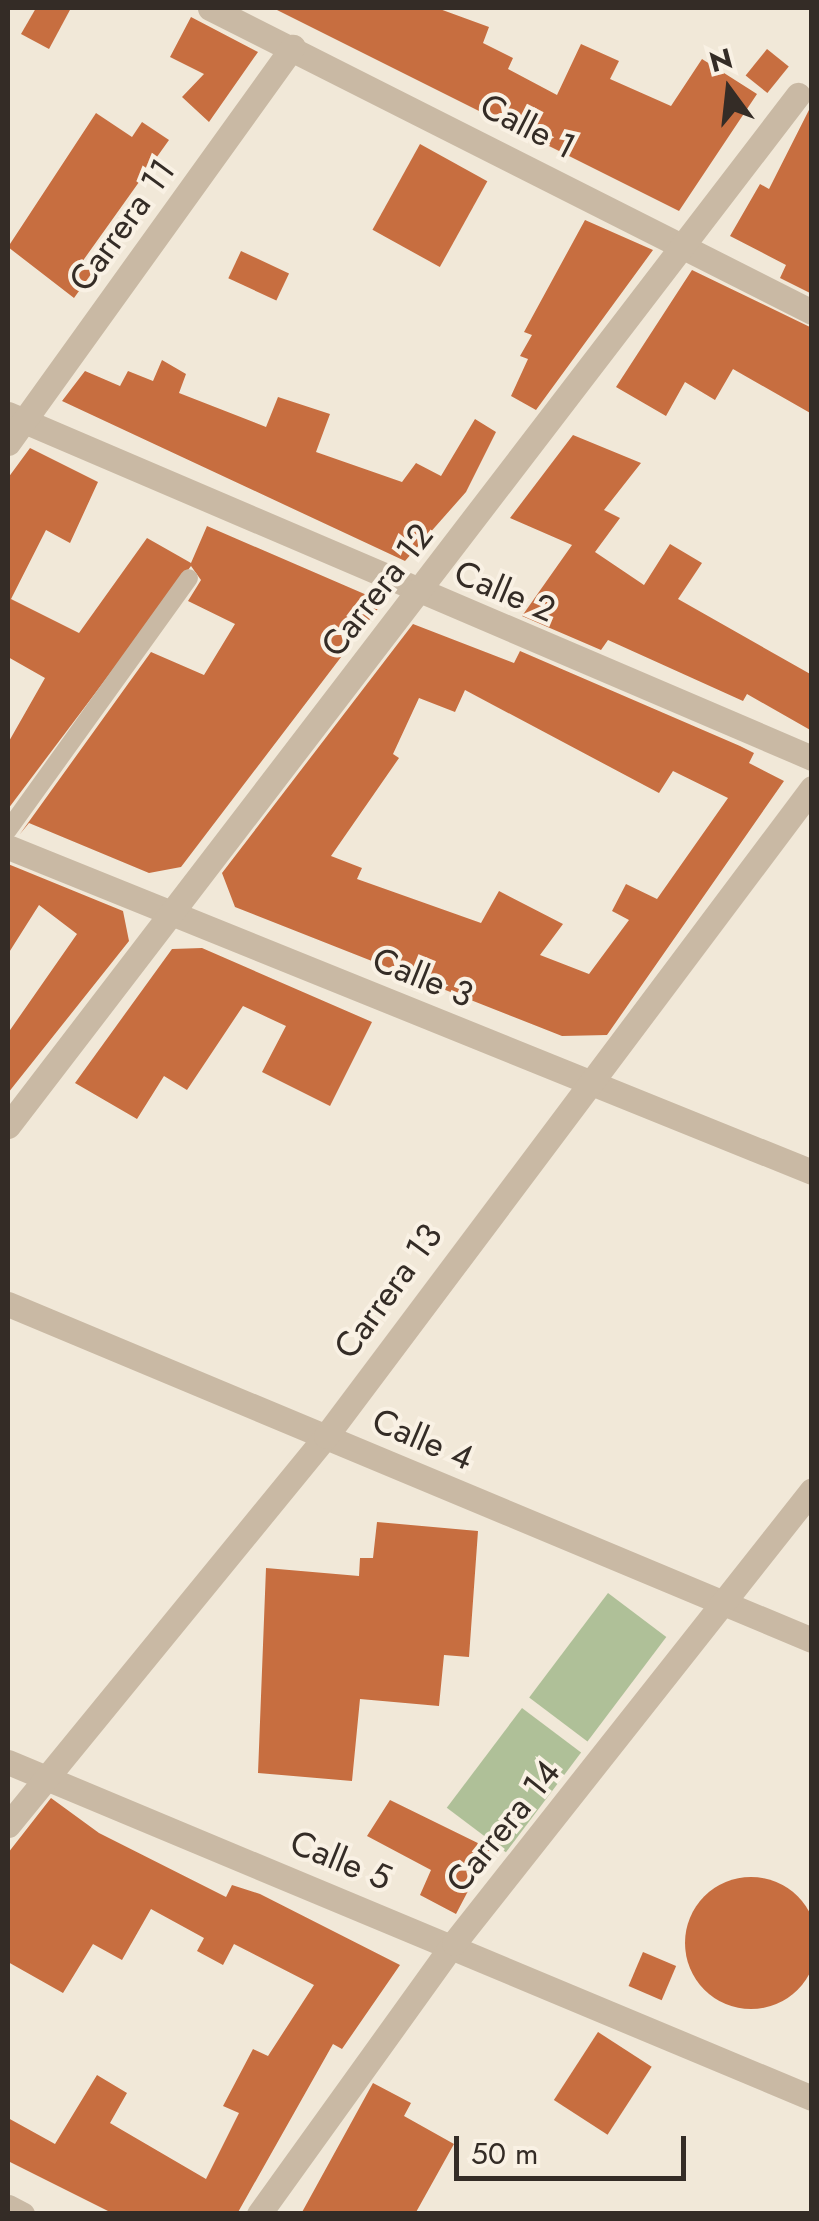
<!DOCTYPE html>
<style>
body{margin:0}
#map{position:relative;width:819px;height:2221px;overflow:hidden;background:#f1e8d8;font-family:Jost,sans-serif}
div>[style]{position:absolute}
.green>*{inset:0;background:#afc098;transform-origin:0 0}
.building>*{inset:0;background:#c76e40;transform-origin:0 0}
.round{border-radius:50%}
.service>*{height:18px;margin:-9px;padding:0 9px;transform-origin:9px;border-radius:9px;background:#c9b9a4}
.minor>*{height:25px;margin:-12.5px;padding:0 12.5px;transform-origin:12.5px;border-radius:12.5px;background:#c9b9a4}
span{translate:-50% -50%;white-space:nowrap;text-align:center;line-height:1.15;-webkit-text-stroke:8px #f9f1e4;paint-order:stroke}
.street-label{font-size:35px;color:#342c26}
.frame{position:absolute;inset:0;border:10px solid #342c26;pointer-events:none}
.north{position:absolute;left:679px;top:40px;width:100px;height:100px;-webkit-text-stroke:8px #f9f1e4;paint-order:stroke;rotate:345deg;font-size:28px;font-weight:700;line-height:40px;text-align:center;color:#342c26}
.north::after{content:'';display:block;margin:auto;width:35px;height:45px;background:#342c26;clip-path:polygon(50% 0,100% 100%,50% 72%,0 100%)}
.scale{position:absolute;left:454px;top:2136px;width:232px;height:45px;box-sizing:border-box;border:5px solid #342c26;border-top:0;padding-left:12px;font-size:30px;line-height:35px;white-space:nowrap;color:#342c26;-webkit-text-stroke:8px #f9f1e4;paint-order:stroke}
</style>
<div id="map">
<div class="green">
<div style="left:608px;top:1593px;width:73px;height:131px;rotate:37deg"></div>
<div style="left:522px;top:1708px;width:74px;height:125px;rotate:37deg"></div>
</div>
<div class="building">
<div style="clip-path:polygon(36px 8px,71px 8px,49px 49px,21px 34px)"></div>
<div style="clip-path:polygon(273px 8px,437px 8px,489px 27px,483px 43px,513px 58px,508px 69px,557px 95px,581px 44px,619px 61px,610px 79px,671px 106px,702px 59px,757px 94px,679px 211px)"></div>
<div style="clip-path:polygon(191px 17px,258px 52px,209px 122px,182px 97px,204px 74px,170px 57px)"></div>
<div style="left:767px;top:49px;width:28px;height:34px;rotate:39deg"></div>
<div style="clip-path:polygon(812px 104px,812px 294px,780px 278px,786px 265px,730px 236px,760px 184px,769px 189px)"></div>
<div style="clip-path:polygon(96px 113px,132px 137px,142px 122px,169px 140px,82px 262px,94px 270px,74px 298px,8px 247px)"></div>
<div style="left:420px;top:144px;width:77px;height:98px;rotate:29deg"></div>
<div style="clip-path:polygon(585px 220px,653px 250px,536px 410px,511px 396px,528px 359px,520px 356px,532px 335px,524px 332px)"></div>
<div style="left:241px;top:251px;width:53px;height:30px;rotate:25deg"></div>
<div style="clip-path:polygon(692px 270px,812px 328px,812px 414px,733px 369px,715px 400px,685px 382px,666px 416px,616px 387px)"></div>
<div style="clip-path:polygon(162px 360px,186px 374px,179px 393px,266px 427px,278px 397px,330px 414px,316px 452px,402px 482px,416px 463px,441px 476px,475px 419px,496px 432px,466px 492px,405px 561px,62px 401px,85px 371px,120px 386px,128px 371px,153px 381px)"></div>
<div style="clip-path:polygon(573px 435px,641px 463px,604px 510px,620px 518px,595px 552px,644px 585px,670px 544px,702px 563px,678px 599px,812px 675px,812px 731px,747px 694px,743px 701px,608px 640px,601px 650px,522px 616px,572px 545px,510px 518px)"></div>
<div style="clip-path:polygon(30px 448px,98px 482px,70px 543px,46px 530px,11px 599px,79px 633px,147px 538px,191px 563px,207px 526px,383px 602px,181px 867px,149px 873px,29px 823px,20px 834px,151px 652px,204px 675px,235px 624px,188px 601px,201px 580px,191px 566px,8px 809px,8px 743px,45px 678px,8px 657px,8px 478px)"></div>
<div style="clip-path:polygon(evenodd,413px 624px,514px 663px,520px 651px,740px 746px,754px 753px,749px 763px,784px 781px,607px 1035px,562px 1036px,235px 907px,222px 873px,413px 624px,465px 690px,659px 793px,673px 771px,728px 798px,657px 899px,626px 884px,612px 911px,629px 920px,589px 974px,540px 955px,563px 924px,499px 891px,481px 923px,357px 879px,362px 868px,331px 856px,399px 758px,393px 754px,419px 698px,455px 712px,465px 690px)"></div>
<div style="clip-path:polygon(8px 864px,123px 911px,129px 941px,8px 1093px,8px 1033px,77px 934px,39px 905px,8px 954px)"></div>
<div style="clip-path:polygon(202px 948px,372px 1022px,330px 1106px,262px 1072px,286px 1026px,243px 1006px,187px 1090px,164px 1076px,137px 1119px,75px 1083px,172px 949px)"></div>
<div style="clip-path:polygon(377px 1522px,478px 1531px,469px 1657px,444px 1655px,439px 1706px,360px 1699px,352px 1781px,258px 1773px,266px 1568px,359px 1576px,360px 1558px,373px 1558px)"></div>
<div style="clip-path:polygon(51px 1798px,99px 1833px,226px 1897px,232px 1885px,260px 1894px,400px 1965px,342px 2049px,333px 2044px,237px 2214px,114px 2214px,8px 2161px,8px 2118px,55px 2144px,97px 2075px,127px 2093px,110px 2123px,206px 2179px,239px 2113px,223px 2106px,253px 2049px,268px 2056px,314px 1985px,234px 1944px,223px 1965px,197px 1951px,204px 1938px,151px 1909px,122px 1960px,93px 1944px,63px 1993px,8px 1962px,8px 1853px)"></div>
<div style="clip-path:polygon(390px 1800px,490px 1849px,456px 1914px,420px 1895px,431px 1870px,367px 1836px)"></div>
<div class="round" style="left:685px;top:1877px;width:132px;height:132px"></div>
<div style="left:643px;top:1952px;width:36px;height:37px;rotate:23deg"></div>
<div style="left:598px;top:2032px;width:64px;height:81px;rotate:33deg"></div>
<div style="clip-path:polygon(373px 2083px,411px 2103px,404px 2116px,454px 2144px,415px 2214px,301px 2214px)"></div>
</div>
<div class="service">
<div style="left:8px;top:830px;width:310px;rotate:-54.3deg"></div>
</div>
<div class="minor">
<div style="left:210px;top:8px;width:674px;rotate:26.79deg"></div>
<div style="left:8px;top:414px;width:875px;rotate:23.16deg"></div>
<div style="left:8px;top:443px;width:488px;rotate:-54.3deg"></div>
<div style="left:8px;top:847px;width:867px;rotate:22.01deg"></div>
<div style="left:8px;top:1126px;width:1299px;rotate:-52.54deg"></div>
<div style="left:8px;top:1304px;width:871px;rotate:22.68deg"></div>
<div style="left:8px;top:1762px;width:871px;rotate:22.68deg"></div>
<div style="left:8px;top:1825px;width:502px;rotate:-50.73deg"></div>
<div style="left:326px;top:1436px;width:810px;rotate:-53.13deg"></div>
<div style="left:8px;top:2207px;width:16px;rotate:27deg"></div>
<div style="left:259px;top:2214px;width:334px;rotate:-54.3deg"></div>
<div style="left:454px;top:1943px;width:577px;rotate:-51.68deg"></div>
</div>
<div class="street-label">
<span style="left:528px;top:126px;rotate:27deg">Calle 1</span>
<span style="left:122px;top:225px;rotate:-54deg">Carrera 11</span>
<span style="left:377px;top:590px;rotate:-52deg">Carrera 12</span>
<span style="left:505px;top:591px;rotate:23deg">Calle 2</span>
<span style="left:423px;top:977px;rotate:22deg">Calle 3</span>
<span style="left:388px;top:1291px;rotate:-54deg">Carrera 13</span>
<span style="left:423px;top:1439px;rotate:23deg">Calle 4</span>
<span style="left:503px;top:1826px;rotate:-51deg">Carrera 14</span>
<span style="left:341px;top:1860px;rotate:22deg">Calle 5</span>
</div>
<div class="frame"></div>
<div class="north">N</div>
<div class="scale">50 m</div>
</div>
